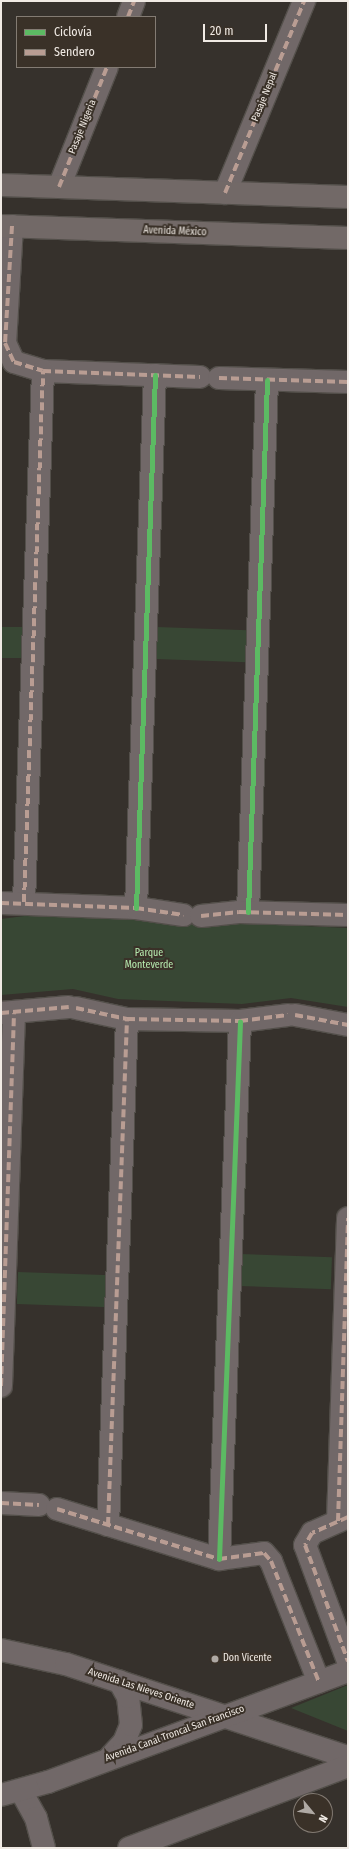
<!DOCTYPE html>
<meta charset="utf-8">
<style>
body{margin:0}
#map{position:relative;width:349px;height:1849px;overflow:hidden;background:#36312c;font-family:"Fira Sans Condensed",sans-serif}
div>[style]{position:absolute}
.green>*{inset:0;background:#384734;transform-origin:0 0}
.roads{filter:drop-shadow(1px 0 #534f4a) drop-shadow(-1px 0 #534f4a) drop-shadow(0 1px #534f4a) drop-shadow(0 -1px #534f4a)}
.minor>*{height:22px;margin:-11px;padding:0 11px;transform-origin:11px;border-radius:11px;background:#716868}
.major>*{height:22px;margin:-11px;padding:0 11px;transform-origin:11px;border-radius:11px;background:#726967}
.quiet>*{height:4px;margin-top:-2px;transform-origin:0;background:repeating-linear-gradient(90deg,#b99d93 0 8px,transparent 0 12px)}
.cycleway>*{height:5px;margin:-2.5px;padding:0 2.5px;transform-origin:2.5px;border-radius:2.5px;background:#5cba63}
.dots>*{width:11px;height:11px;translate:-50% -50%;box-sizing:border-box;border:2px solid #3a3128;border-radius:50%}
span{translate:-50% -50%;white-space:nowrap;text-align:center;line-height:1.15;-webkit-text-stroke:4px #3a3128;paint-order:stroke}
.street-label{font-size:10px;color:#f0eae4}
.park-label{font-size:10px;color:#b7ecb0}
.poi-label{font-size:10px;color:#f0eae4}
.left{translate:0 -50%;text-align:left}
.frame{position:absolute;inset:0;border:2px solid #f0eae4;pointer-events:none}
.legend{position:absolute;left:16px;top:16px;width:140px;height:52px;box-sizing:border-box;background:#3a3128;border:1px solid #837b73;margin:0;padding:5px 7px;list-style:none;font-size:12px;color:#f0eae4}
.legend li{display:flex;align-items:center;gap:8px;height:20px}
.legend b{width:20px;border:1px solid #837b73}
.north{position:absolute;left:293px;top:1793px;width:40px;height:40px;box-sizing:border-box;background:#3a3128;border:1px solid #837b73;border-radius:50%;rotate:119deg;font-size:11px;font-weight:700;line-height:16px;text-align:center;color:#f0eae4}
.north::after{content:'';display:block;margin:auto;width:14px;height:18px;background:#afa9a4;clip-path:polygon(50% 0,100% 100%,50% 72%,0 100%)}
.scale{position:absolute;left:203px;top:24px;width:64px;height:18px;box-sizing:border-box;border:2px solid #f0eae4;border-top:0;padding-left:5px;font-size:12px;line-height:14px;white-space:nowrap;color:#f0eae4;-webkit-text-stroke:3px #3a3128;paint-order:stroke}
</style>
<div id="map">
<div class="green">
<div style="left:1px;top:627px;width:24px;height:31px"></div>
<div style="left:157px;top:627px;width:91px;height:32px;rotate:2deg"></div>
<div style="clip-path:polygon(40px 914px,348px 928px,348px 1007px,291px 998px,242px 1004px,118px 999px,73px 989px,1px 995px,1px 919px)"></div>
<div style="left:240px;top:1254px;width:92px;height:32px;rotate:2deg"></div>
<div style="left:18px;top:1272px;width:93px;height:32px;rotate:2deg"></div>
<div style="clip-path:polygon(348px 1685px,348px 1731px,291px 1708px)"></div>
</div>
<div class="roads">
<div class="minor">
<div style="left:128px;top:17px;width:17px;rotate:-69deg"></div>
<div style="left:59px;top:187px;width:129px;rotate:-68.2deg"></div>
<div style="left:225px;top:193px;width:208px;rotate:-67.6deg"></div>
<div style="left:12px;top:226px;width:117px;rotate:93.4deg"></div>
<div style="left:5px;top:343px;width:21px;rotate:65deg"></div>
<div style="left:14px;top:362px;width:30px;rotate:17deg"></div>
<div style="left:43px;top:371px;width:157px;rotate:2.2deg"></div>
<div style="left:219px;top:378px;width:129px;rotate:1.8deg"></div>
<div style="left:24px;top:902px;width:531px;rotate:-87.95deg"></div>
<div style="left:1px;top:903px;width:135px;rotate:2.1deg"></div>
<div style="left:136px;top:908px;width:48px;rotate:8.5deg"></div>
<div style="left:136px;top:908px;width:533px;rotate:-87.96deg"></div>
<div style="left:248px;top:912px;width:532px;rotate:-87.95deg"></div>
<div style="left:201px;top:916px;width:38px;rotate:-6deg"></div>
<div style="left:239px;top:912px;width:109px;rotate:1.6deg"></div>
<div style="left:76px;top:1008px;width:52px;rotate:12.2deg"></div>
<div style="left:127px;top:1019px;width:113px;rotate:1deg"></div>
<div style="left:240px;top:1021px;width:48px;rotate:-7.1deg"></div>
<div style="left:1px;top:1013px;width:68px;rotate:-5deg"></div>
<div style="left:295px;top:1015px;width:54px;rotate:10.7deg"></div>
<div style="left:1px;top:1386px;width:373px;rotate:-88deg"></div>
<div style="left:1px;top:1503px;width:38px;rotate:3deg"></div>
<div style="left:57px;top:1509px;width:170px;rotate:17.2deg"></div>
<div style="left:219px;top:1559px;width:45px;rotate:-7.6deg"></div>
<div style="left:264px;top:1553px;width:11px;rotate:49deg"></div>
<div style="left:271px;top:1561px;width:130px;rotate:68.4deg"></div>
<div style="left:348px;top:1517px;width:39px;rotate:156deg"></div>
<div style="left:312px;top:1533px;width:14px;rotate:120deg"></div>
<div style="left:305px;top:1545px;width:124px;rotate:69.7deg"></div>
<div style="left:338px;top:1521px;width:303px;rotate:-88.1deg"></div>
<div style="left:108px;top:1525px;width:506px;rotate:-87.85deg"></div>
<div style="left:219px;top:1559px;width:538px;rotate:-87.76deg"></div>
<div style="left:1px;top:1650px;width:66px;rotate:12.2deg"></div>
<div style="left:66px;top:1664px;width:297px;rotate:18.3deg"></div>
<div style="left:111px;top:1756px;width:19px;rotate:-47deg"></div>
<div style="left:124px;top:1742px;width:18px;rotate:-68deg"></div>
<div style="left:131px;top:1725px;width:28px;rotate:-96deg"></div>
<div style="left:128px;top:1697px;width:18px;rotate:-119deg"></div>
<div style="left:21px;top:1791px;width:31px;rotate:61deg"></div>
<div style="left:36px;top:1818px;width:31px;rotate:75deg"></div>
<div style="left:1px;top:1795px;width:49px;rotate:-15.5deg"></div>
<div style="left:48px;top:1782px;width:320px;rotate:-20.3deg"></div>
<div style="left:129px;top:1848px;width:234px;rotate:-20.5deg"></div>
</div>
<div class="major">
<div style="left:1px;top:185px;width:347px;rotate:2deg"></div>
<div style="left:1px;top:226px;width:347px;rotate:2deg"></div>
</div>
</div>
<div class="quiet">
<div style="left:128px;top:17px;width:17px;rotate:-69deg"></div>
<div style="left:59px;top:187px;width:129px;rotate:-68.2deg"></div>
<div style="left:225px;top:193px;width:208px;rotate:-67.6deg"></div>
<div style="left:12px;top:226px;width:117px;rotate:93.4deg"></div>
<div style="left:5px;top:343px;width:21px;rotate:65deg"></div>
<div style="left:14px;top:362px;width:30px;rotate:17deg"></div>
<div style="left:43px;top:371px;width:157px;rotate:2.2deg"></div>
<div style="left:219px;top:378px;width:129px;rotate:1.8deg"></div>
<div style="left:24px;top:902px;width:531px;rotate:-87.95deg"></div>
<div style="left:1px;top:903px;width:135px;rotate:2.1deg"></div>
<div style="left:136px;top:908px;width:48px;rotate:8.5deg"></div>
<div style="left:201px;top:916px;width:38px;rotate:-6deg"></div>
<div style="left:239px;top:912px;width:109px;rotate:1.6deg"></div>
<div style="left:76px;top:1008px;width:52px;rotate:12.2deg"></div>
<div style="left:127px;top:1019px;width:113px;rotate:1deg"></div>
<div style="left:240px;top:1021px;width:48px;rotate:-7.1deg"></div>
<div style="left:1px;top:1013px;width:68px;rotate:-5deg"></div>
<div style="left:295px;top:1015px;width:54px;rotate:10.7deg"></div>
<div style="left:1px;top:1386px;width:373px;rotate:-88deg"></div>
<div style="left:1px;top:1503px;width:38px;rotate:3deg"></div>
<div style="left:57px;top:1509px;width:170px;rotate:17.2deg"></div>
<div style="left:219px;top:1559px;width:45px;rotate:-7.6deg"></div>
<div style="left:264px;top:1553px;width:11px;rotate:49deg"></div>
<div style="left:271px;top:1561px;width:130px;rotate:68.4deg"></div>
<div style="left:348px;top:1517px;width:39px;rotate:156deg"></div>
<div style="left:312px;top:1533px;width:14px;rotate:120deg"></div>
<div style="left:305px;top:1545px;width:124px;rotate:69.7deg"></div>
<div style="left:338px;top:1521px;width:303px;rotate:-88.1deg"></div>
<div style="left:108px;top:1525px;width:506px;rotate:-87.85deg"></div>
</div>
<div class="cycleway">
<div style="left:136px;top:908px;width:533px;rotate:-87.96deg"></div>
<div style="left:248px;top:912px;width:532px;rotate:-87.95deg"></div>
<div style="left:219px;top:1559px;width:538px;rotate:-87.76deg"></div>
</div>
<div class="dots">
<div style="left:215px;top:1659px;background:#afa9a4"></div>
</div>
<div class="street-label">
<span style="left:265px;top:97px;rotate:-68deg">Pasaje Nepal</span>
<span style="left:83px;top:127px;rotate:-68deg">Pasaje Nigeria</span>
<span style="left:175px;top:232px;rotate:2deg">Avenida México</span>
<span style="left:141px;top:1689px;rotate:18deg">Avenida Las Nieves Oriente</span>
<span style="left:175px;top:1734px;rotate:-20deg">Avenida Canal Troncal San Francisco</span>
</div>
<div class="park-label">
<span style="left:149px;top:959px">Parque<br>Monteverde</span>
</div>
<div class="poi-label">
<span class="left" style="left:223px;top:1659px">Don Vicente</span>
</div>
<div class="frame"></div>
<ul class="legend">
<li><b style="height:5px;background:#5cba63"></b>Ciclovía</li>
<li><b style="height:5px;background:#b99d93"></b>Sendero</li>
</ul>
<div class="north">N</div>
<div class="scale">20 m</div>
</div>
